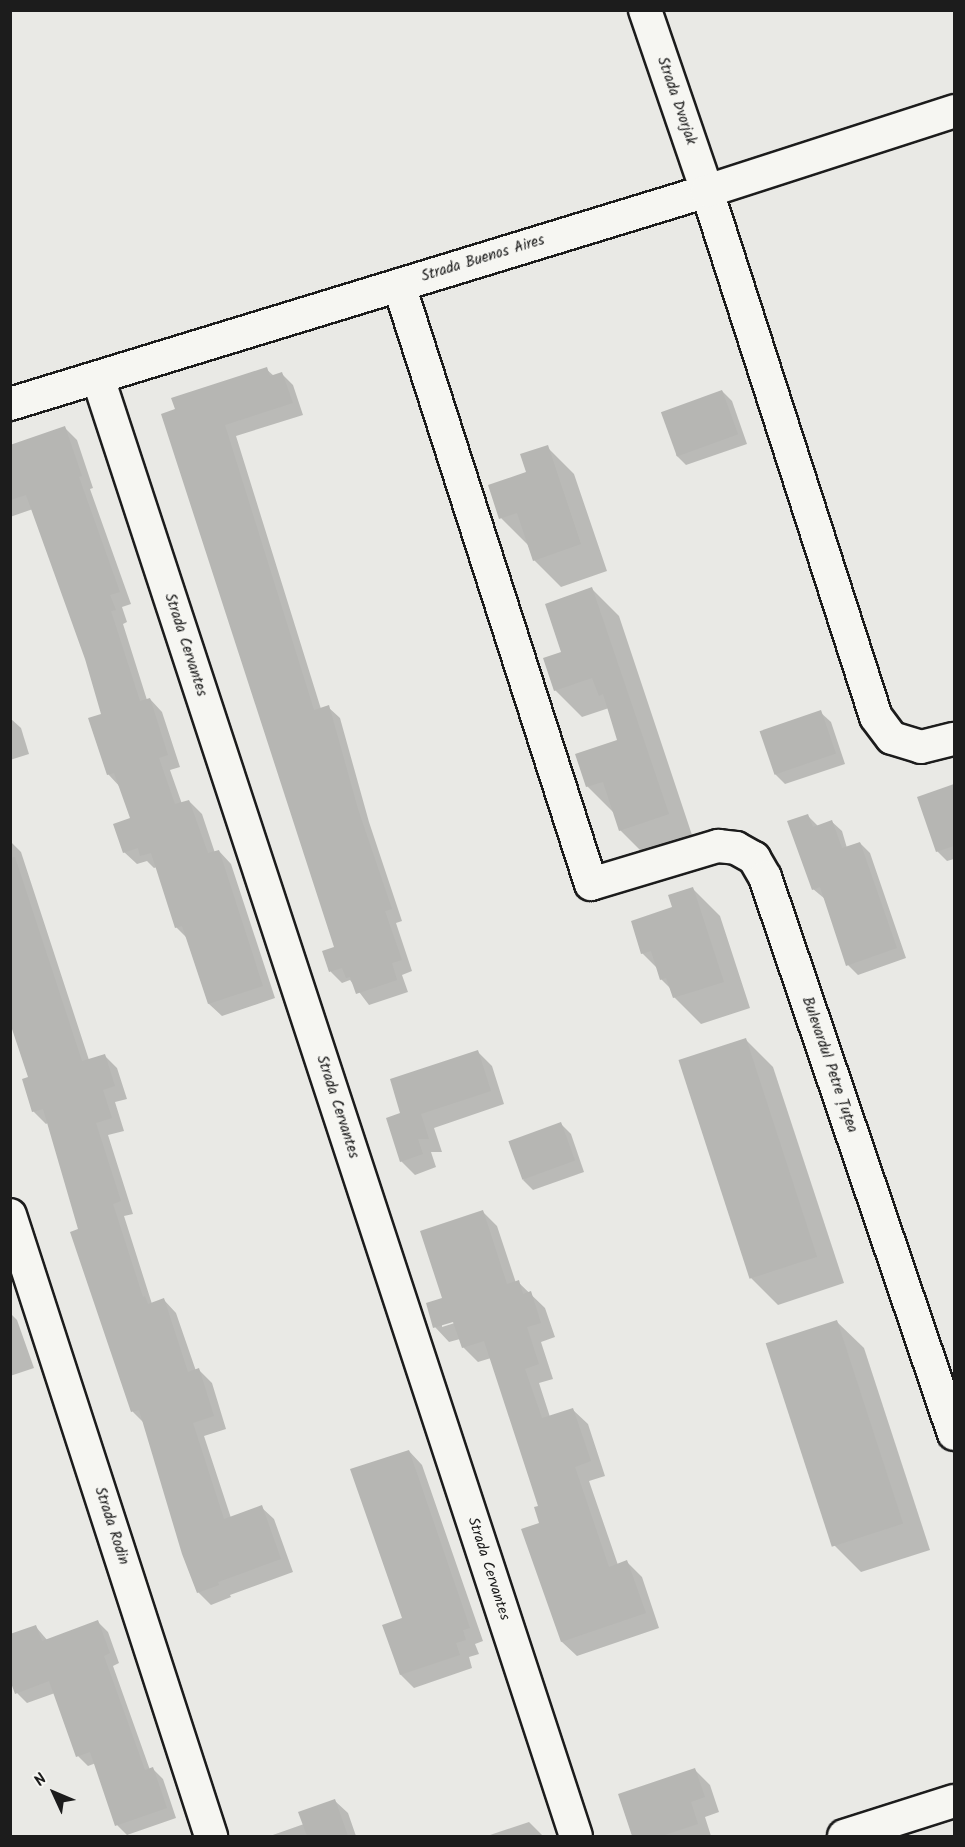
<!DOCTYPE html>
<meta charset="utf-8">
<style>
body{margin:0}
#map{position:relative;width:965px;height:1847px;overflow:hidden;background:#e9e9e5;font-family:Kalam,sans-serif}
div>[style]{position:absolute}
.shadow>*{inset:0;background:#0003}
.building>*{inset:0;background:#b6b6b3;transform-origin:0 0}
.roads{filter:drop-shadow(2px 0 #1c1c1c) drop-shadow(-2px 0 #1c1c1c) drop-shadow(0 2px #1c1c1c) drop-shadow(0 -2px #1c1c1c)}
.minor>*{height:32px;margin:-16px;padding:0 16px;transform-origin:16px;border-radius:16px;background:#f6f6f2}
span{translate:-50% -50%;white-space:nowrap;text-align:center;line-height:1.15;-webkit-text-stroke:5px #f6f6f2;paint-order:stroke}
.street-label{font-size:15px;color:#1c1c1c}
.frame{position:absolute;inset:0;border:12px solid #1c1c1c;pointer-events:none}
.north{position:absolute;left:24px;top:1763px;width:60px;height:60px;-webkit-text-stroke:4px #f6f6f2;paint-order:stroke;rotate:314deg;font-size:16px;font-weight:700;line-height:24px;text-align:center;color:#1c1c1c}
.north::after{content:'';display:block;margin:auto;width:21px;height:27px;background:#1c1c1c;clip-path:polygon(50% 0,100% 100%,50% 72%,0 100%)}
</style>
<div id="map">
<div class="shadow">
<div style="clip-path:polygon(266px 369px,274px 376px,282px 374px,293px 385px,303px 415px,236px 436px,321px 709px,328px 707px,340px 718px,369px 822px,402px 921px,396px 923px,412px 971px,402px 975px,408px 992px,369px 1005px,350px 980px,342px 983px,331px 972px,324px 952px,336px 948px,163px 415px)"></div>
<div style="clip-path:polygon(722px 391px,732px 401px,747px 444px,686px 465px,676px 455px)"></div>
<div style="clip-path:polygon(65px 428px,77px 440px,93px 488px,90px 489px,131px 604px,122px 607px,127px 622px,123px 624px,147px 700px,150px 699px,162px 712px,180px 767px,170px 770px,182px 804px,189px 801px,202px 814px,215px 853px,219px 851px,231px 864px,275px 998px,222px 1016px,209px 1004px,188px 939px,176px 927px,157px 867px,154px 868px,147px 861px,137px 864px,124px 852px,132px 818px,121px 788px,108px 774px,102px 715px,87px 659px,33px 509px,10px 517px,10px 446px)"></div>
<div style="clip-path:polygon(547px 447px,574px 474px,607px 571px,561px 587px,534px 560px,528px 545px,501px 518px)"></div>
<div style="clip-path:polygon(592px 589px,619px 616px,694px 841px,647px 857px,620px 830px,615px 814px,587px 786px,619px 741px,609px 708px,582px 717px,555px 690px,562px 652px)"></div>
<div style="clip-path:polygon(820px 712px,831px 722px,845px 764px,785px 784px,775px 774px)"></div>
<div style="clip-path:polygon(10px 718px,21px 728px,29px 754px,10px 760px)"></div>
<div style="clip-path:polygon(954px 787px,954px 859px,947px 861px,937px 851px,919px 798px)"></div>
<div style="clip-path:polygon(808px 816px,818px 826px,831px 821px,842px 831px,847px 848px,860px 843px,870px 853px,906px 958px,858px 975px,848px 965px,825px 899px,813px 889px)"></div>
<div style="clip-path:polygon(10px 841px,21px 852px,89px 1060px,104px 1055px,117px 1068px,127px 1099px,115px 1102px,124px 1131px,108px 1135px,133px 1214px,124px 1216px,152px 1304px,164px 1300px,176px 1313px,196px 1371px,199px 1370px,212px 1383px,226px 1429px,204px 1436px,231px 1518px,261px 1507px,274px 1519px,293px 1572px,230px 1595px,231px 1597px,211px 1605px,198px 1592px,144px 1423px,133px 1412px,72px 1233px,80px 1230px,48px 1123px,46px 1124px,33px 1111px,30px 1078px,10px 1018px)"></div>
<div style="clip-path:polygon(693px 889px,720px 916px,750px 1008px,701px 1024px,674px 997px,672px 990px,661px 979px,658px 969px,642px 953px,674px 908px)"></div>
<div style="clip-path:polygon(746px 1040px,773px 1067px,844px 1283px,778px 1305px,751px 1278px)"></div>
<div style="clip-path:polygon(478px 1052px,492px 1066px,504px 1104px,434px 1128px,442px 1152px,431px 1152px,436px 1167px,415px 1175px,401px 1161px,402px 1114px)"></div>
<div style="clip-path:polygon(561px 1124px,571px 1134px,584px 1172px,533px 1190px,523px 1180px)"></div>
<div style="clip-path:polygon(evenodd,482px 1211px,497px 1226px,516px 1283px,518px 1282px,545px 1308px,555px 1337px,541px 1342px,553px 1379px,539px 1383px,550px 1417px,573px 1410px,588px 1424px,605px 1476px,589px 1481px,618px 1565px,627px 1562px,642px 1577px,659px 1628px,577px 1656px,562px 1642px,523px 1530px,541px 1524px,540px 1507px,491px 1358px,478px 1362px,463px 1347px,460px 1339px,449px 1342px,435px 1327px,482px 1211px,460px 1318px,461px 1321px,442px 1327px,442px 1324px,460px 1318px)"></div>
<div style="clip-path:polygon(10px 1313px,17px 1320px,34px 1368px,10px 1376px)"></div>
<div style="clip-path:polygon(837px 1322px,864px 1348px,930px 1550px,861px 1572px,834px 1545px,768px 1344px)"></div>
<div style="clip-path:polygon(409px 1451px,422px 1465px,483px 1641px,475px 1644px,479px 1654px,469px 1657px,472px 1668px,414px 1688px,401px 1675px)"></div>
<div style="clip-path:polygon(98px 1622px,108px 1632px,119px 1663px,113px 1666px,150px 1770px,153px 1769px,163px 1779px,176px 1818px,127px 1835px,117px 1825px,96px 1763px,88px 1766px,78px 1756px,55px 1693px,27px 1703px,17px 1693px,36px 1627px,48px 1641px)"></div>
<div style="clip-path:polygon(695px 1770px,710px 1785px,719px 1812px,705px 1817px,711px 1836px,633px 1836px,620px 1795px)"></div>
<div style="clip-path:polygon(335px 1801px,348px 1813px,356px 1836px,270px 1836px,304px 1824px)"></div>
<div style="clip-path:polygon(529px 1822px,543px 1836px,487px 1836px)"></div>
</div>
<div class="building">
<div style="clip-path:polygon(267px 367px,270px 376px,282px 372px,293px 403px,225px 425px,314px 710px,329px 705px,358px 809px,392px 909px,385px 911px,402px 960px,392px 963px,397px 980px,356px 994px,350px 977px,346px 978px,342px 968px,329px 972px,322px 951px,334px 947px,161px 414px,175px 409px,171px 398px)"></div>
<div style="left:722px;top:390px;width:47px;height:65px;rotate:70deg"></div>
<div style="clip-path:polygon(65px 426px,82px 476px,79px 477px,120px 592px,110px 595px,116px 610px,111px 611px,140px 701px,150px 698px,168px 755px,159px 758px,175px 804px,189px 800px,208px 853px,219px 850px,263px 986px,208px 1004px,182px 926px,175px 928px,151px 853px,140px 856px,138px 848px,123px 853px,113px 824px,130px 818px,114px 773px,107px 775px,88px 718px,101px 714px,85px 659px,26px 495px,10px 500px,10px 445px)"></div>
<div style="clip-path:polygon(548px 445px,581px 544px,533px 561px,517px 513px,499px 519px,488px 485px,526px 472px,520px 454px)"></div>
<div style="clip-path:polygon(592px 587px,669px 814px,619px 831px,603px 782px,586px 787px,575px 754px,617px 740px,603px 694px,599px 696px,592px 678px,554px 691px,543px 658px,561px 652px,545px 604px)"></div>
<div style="left:821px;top:710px;width:46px;height:65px;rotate:71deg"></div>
<div style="clip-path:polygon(954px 784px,954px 846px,936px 852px,917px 797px)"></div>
<div style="clip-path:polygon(808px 814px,813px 827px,832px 820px,842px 848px,860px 842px,897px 948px,846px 966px,820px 887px,812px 890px,787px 821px)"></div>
<div style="clip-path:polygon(15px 857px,82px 1061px,105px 1054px,115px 1086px,103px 1090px,112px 1118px,96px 1123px,121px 1201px,113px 1204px,143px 1297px,145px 1296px,148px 1304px,164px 1298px,188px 1372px,199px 1368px,214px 1416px,193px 1423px,224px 1519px,262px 1505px,281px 1559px,218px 1582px,219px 1585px,197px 1593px,182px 1554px,139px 1410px,131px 1412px,70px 1232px,78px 1229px,43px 1109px,32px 1112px,22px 1079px,28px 1077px,10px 1023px,10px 858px)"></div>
<div style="clip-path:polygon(693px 887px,724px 982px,673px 998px,666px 978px,660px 980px,651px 951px,641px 954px,631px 921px,672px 907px,668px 895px)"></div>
<div style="left:746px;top:1038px;width:230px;height:71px;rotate:72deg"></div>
<div style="clip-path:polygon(478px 1050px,491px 1091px,421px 1114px,429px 1139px,418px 1139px,423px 1154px,400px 1162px,386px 1118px,400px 1113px,390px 1079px)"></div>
<div style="left:561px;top:1122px;width:41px;height:56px;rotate:70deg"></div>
<div style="clip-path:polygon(483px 1210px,507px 1284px,519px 1280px,523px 1294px,531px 1291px,541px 1323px,527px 1327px,539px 1364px,525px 1369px,542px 1418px,573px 1408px,591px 1461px,575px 1467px,609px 1567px,627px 1560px,646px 1613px,561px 1642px,521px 1529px,539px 1523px,534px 1507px,538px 1506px,484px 1341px,462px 1348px,453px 1322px,433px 1328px,426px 1303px,442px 1298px,420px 1231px)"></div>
<div style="left:837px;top:1320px;width:214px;height:75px;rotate:72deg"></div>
<div style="clip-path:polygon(409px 1450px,470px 1628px,463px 1630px,466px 1640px,456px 1643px,460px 1655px,400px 1675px,382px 1625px,402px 1618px,350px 1469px)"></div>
<div style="clip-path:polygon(98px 1620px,110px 1653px,104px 1656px,145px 1770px,153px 1767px,167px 1808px,115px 1826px,90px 1752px,76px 1757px,49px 1681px,15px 1694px,10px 1680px,10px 1634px,36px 1625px,42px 1641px)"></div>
<div style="clip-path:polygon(695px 1768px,705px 1797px,691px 1802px,698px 1824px,662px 1836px,632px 1836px,618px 1794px)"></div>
<div style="clip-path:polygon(335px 1799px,348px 1836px,307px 1836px,298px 1812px)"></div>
</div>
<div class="roads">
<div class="minor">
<div style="left:645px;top:10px;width:191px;rotate:71.1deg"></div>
<div style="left:707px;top:191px;width:552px;rotate:72.19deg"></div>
<div style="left:876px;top:717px;width:26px;rotate:53deg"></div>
<div style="left:892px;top:738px;width:30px;rotate:17deg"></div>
<div style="left:921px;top:747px;width:34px;rotate:-14deg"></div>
<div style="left:399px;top:285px;width:629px;rotate:72.23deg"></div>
<div style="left:591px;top:884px;width:133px;rotate:-16.7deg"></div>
<div style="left:718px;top:846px;width:18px;rotate:6deg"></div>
<div style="left:736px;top:848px;width:21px;rotate:29deg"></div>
<div style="left:754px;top:858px;width:22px;rotate:60deg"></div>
<div style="left:765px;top:877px;width:588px;rotate:71.26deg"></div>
<div style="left:98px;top:378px;width:1534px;rotate:71.85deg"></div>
<div style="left:10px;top:404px;width:729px;rotate:-16.99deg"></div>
<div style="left:707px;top:191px;width:260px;rotate:-17.9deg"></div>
<div style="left:10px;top:1215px;width:653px;rotate:72.06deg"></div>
<div style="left:844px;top:1836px;width:115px;rotate:-17.7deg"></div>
</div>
</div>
<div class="street-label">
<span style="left:676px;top:101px;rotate:71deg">Strada Dvorjak</span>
<span style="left:483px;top:259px;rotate:-17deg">Strada Buenos Aires</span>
<span style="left:185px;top:645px;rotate:72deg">Strada Cervantes</span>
<span style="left:829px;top:1065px;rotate:71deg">Bulevardul Petre Țuțea</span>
<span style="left:337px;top:1107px;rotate:72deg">Strada Cervantes</span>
<span style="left:111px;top:1526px;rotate:72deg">Strada Rodin</span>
<span style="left:488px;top:1569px;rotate:72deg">Strada Cervantes</span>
</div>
<div class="frame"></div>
<div class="north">N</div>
</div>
